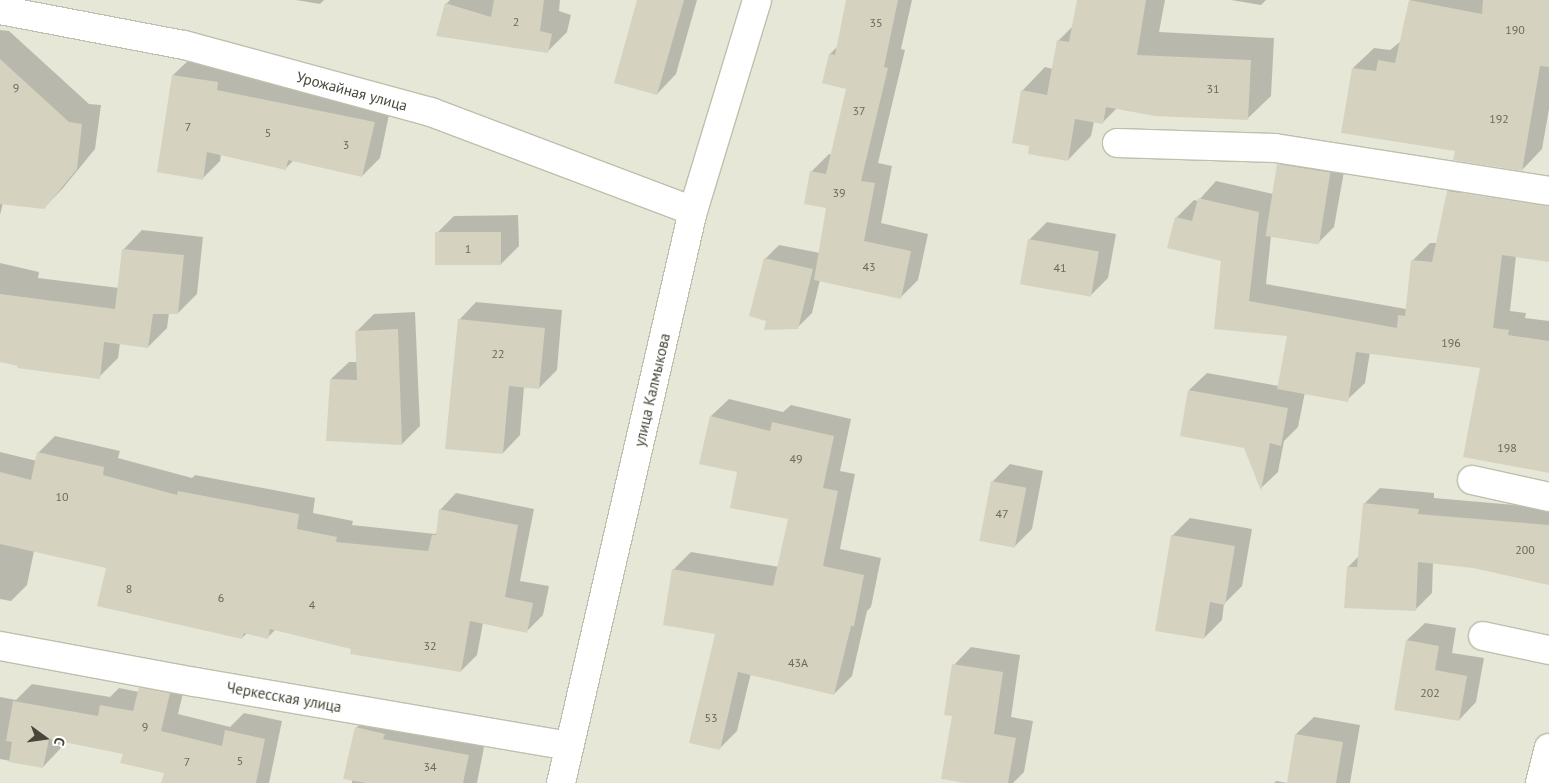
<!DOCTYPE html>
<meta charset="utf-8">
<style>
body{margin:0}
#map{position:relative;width:1549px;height:783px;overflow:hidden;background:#f3f4ea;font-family:"PT Sans",sans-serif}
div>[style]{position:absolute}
.residential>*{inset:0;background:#e7e7d8;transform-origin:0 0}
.shadow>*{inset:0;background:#0003}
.building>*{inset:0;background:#d5d3c0;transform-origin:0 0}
.roads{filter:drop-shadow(1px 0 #bfbfad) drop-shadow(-1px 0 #bfbfad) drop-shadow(0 1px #bfbfad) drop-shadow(0 -1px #bfbfad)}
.minor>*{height:28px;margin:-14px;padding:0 14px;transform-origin:14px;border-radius:14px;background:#fff}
span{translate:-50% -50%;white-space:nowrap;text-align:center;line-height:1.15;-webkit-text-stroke:4px #fff;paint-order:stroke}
.number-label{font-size:12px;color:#6a695a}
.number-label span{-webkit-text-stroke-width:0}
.street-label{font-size:15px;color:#474638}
.north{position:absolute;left:20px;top:713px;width:50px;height:50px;-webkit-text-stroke:4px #fff;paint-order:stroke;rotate:104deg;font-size:14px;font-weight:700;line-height:20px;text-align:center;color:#474638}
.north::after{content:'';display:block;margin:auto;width:18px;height:22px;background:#474638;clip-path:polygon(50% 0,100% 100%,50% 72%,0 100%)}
</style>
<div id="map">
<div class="residential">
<div style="left:0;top:0;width:1549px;height:783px"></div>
</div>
<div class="shadow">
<div style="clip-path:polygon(296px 0,324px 0,320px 4px)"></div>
<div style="clip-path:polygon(450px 0,560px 0,559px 11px,571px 15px,567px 32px,547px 52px,446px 4px)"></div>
<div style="clip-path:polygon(639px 0,697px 0,676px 74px,657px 94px)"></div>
<div style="clip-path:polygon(847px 0,912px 0,901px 49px,905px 50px,878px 163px,892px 166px,881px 223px,928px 234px,918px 280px,900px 298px,820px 280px,812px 313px,798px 327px,767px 320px,765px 259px,779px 245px,820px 253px,828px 207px,811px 172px,829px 154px,832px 155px,848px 88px,830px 54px,838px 46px)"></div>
<div style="clip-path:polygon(1078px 0,1165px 0,1159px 32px,1274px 38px,1271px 96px,1247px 119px,1117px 108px,1103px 122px,1094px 121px,1091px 136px,1068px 160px,1031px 145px,1022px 91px,1045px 67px,1053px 69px,1058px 41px,1073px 26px)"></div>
<div style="clip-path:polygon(1231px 0,1266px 0,1261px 5px)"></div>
<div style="clip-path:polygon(1410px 0,1549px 0,1549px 109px,1542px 149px,1522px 170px,1456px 150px,1353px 68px,1374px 48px,1390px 50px,1401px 41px)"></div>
<div style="clip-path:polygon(0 30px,9px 31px,89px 104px,101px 105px,95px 149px,63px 188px,44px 208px,3px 203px,0 215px)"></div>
<div style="clip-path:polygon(191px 58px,391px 105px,380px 158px,362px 176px,294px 160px,286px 168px,221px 154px,220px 161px,203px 178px,173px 75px)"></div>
<div style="clip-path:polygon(1296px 147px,1347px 155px,1334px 227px,1317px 244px,1271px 236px,1266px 284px,1406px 309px,1413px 260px,1430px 243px,1437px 243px,1448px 191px,1466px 174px,1549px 187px,1549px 206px,1460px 192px,1460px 194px,1549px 208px,1549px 261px,1516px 256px,1510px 311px,1526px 313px,1525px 318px,1549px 321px,1549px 472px,1482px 367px,1370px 352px,1365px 383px,1347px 400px,1305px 392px,1298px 427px,1284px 441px,1278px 472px,1261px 488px,1245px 447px,1189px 390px,1207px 373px,1279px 386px,1288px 335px,1216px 328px,1222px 260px,1176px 218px,1194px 200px,1198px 201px,1216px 181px,1273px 194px,1279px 165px)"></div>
<div style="clip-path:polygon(518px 215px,519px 246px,501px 264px,436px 234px,454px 216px)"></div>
<div style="clip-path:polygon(1047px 222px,1116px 234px,1108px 278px,1091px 295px,1029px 240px)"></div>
<div style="clip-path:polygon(142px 230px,203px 237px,197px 294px,178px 313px,169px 313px,167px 328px,148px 347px,120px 343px,118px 358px,99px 377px,0 360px,0 263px,39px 272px,38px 278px,119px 288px,123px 250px)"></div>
<div style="clip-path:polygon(476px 302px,562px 310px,557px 370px,539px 388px,524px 387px,520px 435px,503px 453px,459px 320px)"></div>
<div style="clip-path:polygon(415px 312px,420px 426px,402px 444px,331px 379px,349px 362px,357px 362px,356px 332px,374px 314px)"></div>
<div style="clip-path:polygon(729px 399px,783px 412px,791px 405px,851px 419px,840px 471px,855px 474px,840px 549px,881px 558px,871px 607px,867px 611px,852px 676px,834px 694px,751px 673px,737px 731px,719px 749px,716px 633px,673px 570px,691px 552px,779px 567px,790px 518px,739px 471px,711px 416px)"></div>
<div style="clip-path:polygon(55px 436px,120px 451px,118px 458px,192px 478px,195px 475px,315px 498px,313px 513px,353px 521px,352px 525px,435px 534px,438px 531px,440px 510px,456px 493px,534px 509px,520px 581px,549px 586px,543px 615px,526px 632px,483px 623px,477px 655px,461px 671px,276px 629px,268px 637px,247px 633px,242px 638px,107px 567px,34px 551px,27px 585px,11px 601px,0 599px,0 452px,37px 461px,38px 453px)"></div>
<div style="clip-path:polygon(1010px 464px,1043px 471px,1032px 529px,1014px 547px,992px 482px)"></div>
<div style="clip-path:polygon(1380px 488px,1434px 493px,1434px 498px,1549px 508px,1549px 584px,1473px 566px,1433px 562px,1432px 593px,1415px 610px,1348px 567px,1359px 556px,1364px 504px)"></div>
<div style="clip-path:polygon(1190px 518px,1252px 529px,1242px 586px,1224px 604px,1222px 620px,1204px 638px,1172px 536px)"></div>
<div style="clip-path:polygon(1425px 623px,1456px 628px,1452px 653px,1484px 658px,1476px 702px,1459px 720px,1407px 640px)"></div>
<div style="clip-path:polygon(971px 647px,1020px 655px,1011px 717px,1033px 721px,1024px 772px,1013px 783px,972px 783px,954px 665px)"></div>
<div style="clip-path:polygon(157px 670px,187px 676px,178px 714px,230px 727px,244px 713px,282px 721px,269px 783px,162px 783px,165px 772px,124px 753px,62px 741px,60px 749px,43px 767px,0 759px,0 697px,16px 700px,32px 684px,110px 697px,119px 688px,139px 692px)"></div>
<div style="clip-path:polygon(374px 710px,486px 737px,477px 783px,352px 783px,356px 728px)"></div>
<div style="clip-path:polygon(1314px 717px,1360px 725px,1350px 783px,1274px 783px,1276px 781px,1288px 783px,1296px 734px)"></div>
</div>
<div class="building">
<div style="clip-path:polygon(494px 0,544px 0,540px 31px,552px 34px,548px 53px,436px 36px,445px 3px,491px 17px)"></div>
<div style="clip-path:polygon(637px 0,684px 0,657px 95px,614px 83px)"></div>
<div style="clip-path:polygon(846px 0,898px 0,884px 67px,888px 68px,861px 181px,875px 183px,864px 241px,911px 251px,901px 299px,814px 280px,826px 208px,804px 204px,810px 171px,826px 174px,846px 89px,822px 83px,829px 54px,835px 55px)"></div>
<div style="clip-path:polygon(1077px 0,1146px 0,1137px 55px,1251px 60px,1248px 120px,1155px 116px,1106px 107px,1103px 124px,1075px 119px,1068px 161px,1028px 154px,1029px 146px,1012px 143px,1021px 90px,1047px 95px,1057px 40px,1069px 42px)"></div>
<div style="clip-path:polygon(1409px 0,1482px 14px,1483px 0,1549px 0,1549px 67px,1540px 66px,1522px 171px,1453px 160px,1455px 151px,1341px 133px,1352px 68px,1376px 71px,1378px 60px,1395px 63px)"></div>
<div style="clip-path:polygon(0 59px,69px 122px,82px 124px,77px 169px,44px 209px,0 204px)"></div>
<div style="clip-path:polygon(172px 75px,218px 82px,217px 90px,375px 122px,362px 177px,288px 160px,286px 170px,207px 152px,203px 180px,157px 172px)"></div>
<div style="left:1277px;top:164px;width:54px;height:73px;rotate:9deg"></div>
<div style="clip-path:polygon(1447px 191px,1549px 206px,1549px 262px,1502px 255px,1493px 328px,1509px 330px,1508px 335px,1549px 341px,1549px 473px,1463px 457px,1480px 368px,1356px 352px,1348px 402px,1277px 389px,1287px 336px,1214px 329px,1221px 261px,1167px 248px,1175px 217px,1192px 221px,1198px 198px,1259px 212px,1249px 301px,1397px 328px,1398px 315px,1405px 316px,1411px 260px,1432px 262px)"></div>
<div style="left:501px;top:232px;width:33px;height:66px;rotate:90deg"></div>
<div style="left:1028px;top:239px;width:72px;height:46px;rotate:10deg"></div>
<div style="clip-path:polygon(122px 249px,184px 255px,178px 314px,153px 314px,148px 348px,104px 342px,100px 379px,17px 368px,18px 366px,0 362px,0 294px,115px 309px)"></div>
<div style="clip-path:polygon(764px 258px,813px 269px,798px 329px,764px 330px,766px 321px,749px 316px)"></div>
<div style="clip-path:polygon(458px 319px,545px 328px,539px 389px,509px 386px,503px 454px,445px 449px)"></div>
<div style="clip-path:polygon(398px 329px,402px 445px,326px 441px,330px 379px,357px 380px,355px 331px)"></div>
<div style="clip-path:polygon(1188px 390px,1288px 408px,1281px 446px,1270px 443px,1261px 491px,1244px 448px,1180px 436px)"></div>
<div style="clip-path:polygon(710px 416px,770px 431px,772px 422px,834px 436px,823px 488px,838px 491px,823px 566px,864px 575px,854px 626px,851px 626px,834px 695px,738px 672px,720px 750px,689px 743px,715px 634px,663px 625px,672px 569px,773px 586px,788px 519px,730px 508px,737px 472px,699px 464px)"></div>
<div style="clip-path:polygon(37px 452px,104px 467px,103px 475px,177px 495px,178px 491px,299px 514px,297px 529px,337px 537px,336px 542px,428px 551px,432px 535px,436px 535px,439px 509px,518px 525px,505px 597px,533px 603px,527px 633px,470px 621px,461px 672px,350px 654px,351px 649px,270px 629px,268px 639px,244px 633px,242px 639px,97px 606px,106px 568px,0 544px,0 472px,31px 480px)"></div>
<div style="left:991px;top:481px;width:36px;height:61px;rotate:11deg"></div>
<div style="clip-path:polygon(1363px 503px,1419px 509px,1418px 514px,1549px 525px,1549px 585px,1473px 568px,1418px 562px,1416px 611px,1344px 608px,1347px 567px,1357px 567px)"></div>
<div style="clip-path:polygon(1171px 535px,1235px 546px,1225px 605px,1210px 602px,1204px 639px,1155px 631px)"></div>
<div style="clip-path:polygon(1406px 640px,1439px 646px,1435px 670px,1467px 676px,1459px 721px,1394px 710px)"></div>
<div style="clip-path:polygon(952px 664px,1003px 672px,994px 734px,1016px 738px,1008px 783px,965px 783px,941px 779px,952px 716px,944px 715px)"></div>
<div style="clip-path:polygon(139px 687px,170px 693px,161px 731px,222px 746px,225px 730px,265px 739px,256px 783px,161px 783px,164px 773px,120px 763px,123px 754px,49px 739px,43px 768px,9px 762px,12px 742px,6px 741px,13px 701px,98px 716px,100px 705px,133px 711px)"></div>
<div style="clip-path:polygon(355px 727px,385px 734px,383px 739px,469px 755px,463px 783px,366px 783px,343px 779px)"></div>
<div style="clip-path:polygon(1295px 734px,1343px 742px,1336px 783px,1287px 783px)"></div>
</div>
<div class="roads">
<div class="minor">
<div style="left:0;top:10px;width:187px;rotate:10.8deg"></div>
<div style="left:184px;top:45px;width:256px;rotate:15.2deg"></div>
<div style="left:431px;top:112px;width:280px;rotate:20.7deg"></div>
<div style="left:1117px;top:143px;width:158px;rotate:1.8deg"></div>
<div style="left:1275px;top:148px;width:277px;rotate:8.9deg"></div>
<div style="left:1472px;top:480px;width:79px;rotate:12.4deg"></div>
<div style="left:1483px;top:636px;width:67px;rotate:12deg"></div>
<div style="left:0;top:646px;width:198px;rotate:10.5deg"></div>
<div style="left:195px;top:682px;width:379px;rotate:9.7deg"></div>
<div style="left:561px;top:783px;width:587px;rotate:-77.01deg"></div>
<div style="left:693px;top:211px;width:220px;rotate:-73.1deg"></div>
<div style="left:1540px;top:783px;width:36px;rotate:-76deg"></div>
</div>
</div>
<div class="number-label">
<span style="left:516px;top:22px">2</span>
<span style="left:876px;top:23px">35</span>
<span style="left:1515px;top:30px">190</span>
<span style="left:16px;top:88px">9</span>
<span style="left:1213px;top:89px">31</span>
<span style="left:859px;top:111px">37</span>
<span style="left:1499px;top:119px">192</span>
<span style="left:188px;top:127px">7</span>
<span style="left:268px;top:133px">5</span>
<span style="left:346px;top:145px">3</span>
<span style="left:839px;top:193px">39</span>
<span style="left:468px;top:249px">1</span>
<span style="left:869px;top:267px">43</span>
<span style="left:1060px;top:268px">41</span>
<span style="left:1451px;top:343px">196</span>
<span style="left:498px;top:354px">22</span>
<span style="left:1507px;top:448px">198</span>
<span style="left:796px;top:459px">49</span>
<span style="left:62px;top:497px">10</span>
<span style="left:1002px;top:514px">47</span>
<span style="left:1525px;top:550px">200</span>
<span style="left:129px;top:589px">8</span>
<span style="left:221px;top:598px">6</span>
<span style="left:312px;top:605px">4</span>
<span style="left:430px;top:646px">32</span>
<span style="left:798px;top:663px">43А</span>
<span style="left:1430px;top:693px">202</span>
<span style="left:711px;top:718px">53</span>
<span style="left:145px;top:727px">9</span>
<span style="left:240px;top:761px">5</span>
<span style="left:187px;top:762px">7</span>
<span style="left:430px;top:767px">34</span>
</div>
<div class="street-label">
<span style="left:352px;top:91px;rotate:15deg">Урожайная улица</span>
<span style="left:652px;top:390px;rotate:-77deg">улица Калмыкова</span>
<span style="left:284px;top:697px;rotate:10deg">Черкесская улица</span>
</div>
<div class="north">С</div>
</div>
